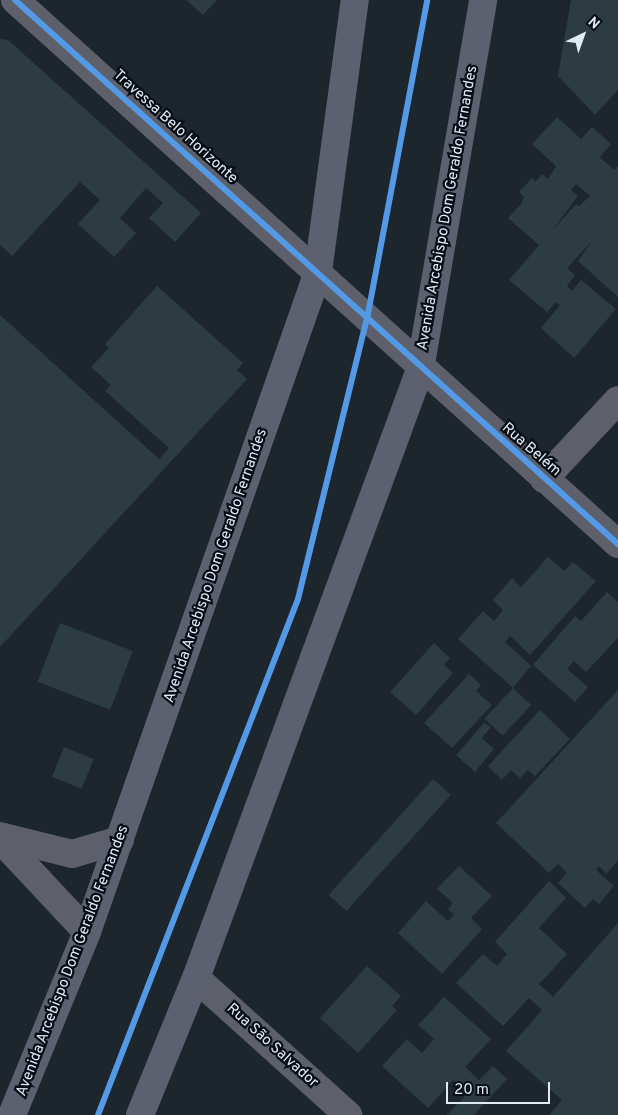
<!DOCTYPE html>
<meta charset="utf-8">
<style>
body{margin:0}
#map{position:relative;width:618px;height:1115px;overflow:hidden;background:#1d252d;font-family:Overpass,sans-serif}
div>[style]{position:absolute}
.building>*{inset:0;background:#2c3c42;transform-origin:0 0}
.minor>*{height:28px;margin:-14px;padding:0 14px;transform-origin:14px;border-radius:14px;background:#5d5f6a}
.primary>*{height:28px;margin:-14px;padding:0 14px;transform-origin:14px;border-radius:14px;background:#5d606e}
.cycleway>*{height:6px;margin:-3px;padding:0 3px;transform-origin:3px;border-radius:3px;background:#5399e6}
span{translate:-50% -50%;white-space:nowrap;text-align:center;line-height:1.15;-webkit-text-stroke:4.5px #070d14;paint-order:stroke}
.street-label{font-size:15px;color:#e1ebf6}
.north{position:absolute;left:558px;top:10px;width:50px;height:50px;-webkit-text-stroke:4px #070d14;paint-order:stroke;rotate:42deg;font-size:14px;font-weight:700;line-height:20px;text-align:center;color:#e1ebf6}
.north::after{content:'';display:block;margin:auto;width:18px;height:22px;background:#e1ebf6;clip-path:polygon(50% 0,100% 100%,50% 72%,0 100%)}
.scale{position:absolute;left:446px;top:1082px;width:104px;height:22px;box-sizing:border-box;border:2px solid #e1ebf6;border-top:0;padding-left:6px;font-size:15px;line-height:18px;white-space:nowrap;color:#e1ebf6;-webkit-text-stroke:4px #070d14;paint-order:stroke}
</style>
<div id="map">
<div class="building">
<div style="clip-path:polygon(186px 0,217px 0,203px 15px)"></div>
<div style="clip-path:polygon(571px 0,618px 0,618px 90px,595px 115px,558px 76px)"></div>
<div style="clip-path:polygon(0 39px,8px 40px,201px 213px,175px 242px,149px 218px,163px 203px,146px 188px,120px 218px,136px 233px,114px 257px,78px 224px,100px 200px,80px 182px,12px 256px,0 245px)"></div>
<div style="clip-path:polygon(evenodd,557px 117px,581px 139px,592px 127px,611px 144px,600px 157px,614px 170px,618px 166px,618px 297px,578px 261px,591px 242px,567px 268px,575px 275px,567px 286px,572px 291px,581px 280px,616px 309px,574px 358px,541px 328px,560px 305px,556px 302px,547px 312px,509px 280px,539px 245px,508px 218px,521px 204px,524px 197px,519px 192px,532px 178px,535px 182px,542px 174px,548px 179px,556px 166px,532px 144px,557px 117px,576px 184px,590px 196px,579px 206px,576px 204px,551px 232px,578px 196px,571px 190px,576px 184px)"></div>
<div style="clip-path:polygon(157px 286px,243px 363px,237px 370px,247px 379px,0 647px,0 315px,159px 459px,169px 448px,105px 391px,111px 385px,91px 367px,109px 348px,105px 344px)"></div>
<div style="clip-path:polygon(548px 557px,564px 571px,573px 562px,596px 581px,530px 655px,510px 636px,505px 642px,531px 666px,513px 688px,458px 639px,483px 611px,494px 621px,503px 610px,493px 600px,512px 578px,521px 587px)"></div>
<div style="clip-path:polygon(607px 592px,618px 602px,618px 638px,586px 672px,574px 661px,567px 669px,588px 687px,575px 702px,533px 665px,575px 616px,581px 621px)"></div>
<div style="left:60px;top:623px;width:78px;height:63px;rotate:21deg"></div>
<div style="clip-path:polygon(434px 643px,450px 658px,444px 665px,453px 673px,416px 715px,390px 692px)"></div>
<div style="clip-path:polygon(469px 674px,481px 685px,476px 691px,492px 705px,452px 748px,424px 723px)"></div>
<div style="left:513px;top:688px;width:25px;height:42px;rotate:43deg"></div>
<div style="clip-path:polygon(618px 690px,618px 861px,606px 874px,599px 866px,596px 870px,614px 886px,599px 904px,593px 899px,585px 908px,558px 883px,567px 873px,558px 864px,549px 873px,496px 823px)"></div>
<div style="clip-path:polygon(540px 710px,570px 739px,535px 776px,528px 770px,520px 778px,511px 770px,502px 780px,488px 766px)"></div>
<div style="clip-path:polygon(484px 723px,491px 727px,482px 738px,494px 749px,475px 772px,456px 755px)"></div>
<div style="left:64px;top:747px;width:32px;height:32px;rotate:22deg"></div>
<div style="left:433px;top:779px;width:24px;height:156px;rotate:42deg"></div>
<div style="clip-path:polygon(459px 866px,492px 896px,471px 918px,482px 929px,442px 974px,398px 933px,426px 901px,448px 921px,454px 915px,448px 909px,453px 903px,437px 889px)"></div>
<div style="clip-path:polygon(549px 881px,566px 898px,539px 928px,567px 954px,539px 984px,553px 997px,618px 923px,618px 1115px,549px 1115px,562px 1100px,506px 1051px,542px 1010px,529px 998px,503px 1026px,456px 983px,483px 954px,497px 966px,507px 954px,495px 942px)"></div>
<div style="clip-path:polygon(367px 966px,401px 996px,392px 1006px,397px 1010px,358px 1053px,320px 1018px)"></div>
<div style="clip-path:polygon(444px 997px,491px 1039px,465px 1067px,479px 1080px,493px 1066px,507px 1079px,474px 1115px,447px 1115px,468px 1093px,453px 1080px,428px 1108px,382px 1066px,407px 1039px,422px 1053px,434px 1039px,418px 1025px)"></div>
</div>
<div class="minor">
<div style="left:15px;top:0;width:812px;rotate:42.06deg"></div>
<div style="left:544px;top:479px;width:108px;rotate:-46.9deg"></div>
<div style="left:0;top:836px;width:74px;rotate:14deg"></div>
<div style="left:72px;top:854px;width:50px;rotate:-16.3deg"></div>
<div style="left:0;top:839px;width:127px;rotate:46.9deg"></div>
<div style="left:196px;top:978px;width:205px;rotate:42deg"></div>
</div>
<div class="primary">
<div style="left:12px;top:1115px;width:198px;rotate:-67.7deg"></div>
<div style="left:87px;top:932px;width:699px;rotate:-70.71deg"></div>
<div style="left:318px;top:272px;width:275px;rotate:-82.3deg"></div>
<div style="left:140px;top:1115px;width:148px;rotate:-67.8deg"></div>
<div style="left:196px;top:978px;width:648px;rotate:-69.78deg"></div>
<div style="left:420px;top:370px;width:375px;rotate:-80.3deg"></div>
</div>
<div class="cycleway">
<div style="left:15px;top:0;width:812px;rotate:42.06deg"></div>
<div style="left:98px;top:1115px;width:553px;rotate:-68.81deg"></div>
<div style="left:298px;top:599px;width:288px;rotate:-76.2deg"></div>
<div style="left:367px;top:319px;width:325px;rotate:-79.3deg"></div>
</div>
<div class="street-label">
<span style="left:175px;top:127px;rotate:42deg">Travessa Belo Horizonte</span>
<span style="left:448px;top:208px;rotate:-80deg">Avenida Arcebispo Dom Geraldo Fernandes</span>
<span style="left:531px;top:450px;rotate:41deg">Rua Belém</span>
<span style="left:216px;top:566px;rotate:-71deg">Avenida Arcebispo Dom Geraldo Fernandes</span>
<span style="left:73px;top:961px;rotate:-69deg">Avenida Arcebispo Dom Geraldo Fernandes</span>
<span style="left:272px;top:1046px;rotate:42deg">Rua São Salvador</span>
</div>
<div class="north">N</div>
<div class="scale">20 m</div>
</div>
